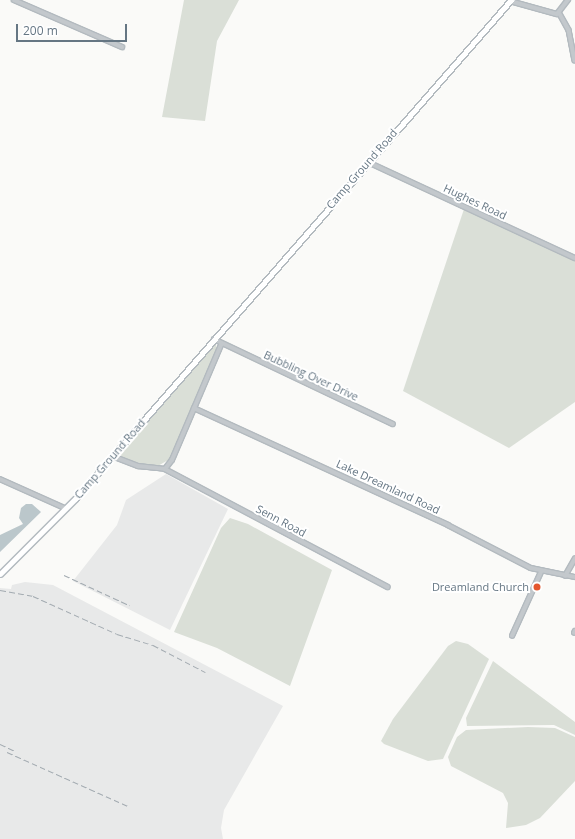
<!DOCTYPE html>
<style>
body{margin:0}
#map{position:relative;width:575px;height:839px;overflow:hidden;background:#fafaf8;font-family:"Open Sans",sans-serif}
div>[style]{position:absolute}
.built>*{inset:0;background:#e8e9e9}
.green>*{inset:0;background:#dadfd7}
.water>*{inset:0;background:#bbc7cb}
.roads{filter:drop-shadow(1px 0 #b3babf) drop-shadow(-1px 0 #b3babf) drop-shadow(0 1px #b3babf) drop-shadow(0 -1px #b3babf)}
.street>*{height:3.5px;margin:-1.75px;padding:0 1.75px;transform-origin:1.75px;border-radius:1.75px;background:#c3c8cc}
.secondary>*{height:4.5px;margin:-2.25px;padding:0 2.25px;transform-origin:2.25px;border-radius:2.25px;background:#fff}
.rail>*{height:1px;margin-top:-0.5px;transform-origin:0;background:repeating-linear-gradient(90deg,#a2aab0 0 6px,transparent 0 9px)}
.dots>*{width:11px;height:11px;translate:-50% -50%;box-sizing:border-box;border:2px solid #fff;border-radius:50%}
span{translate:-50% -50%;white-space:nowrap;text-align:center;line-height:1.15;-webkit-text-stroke:4px #fff;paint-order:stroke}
.street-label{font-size:11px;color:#657683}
.poi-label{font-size:11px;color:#657683}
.right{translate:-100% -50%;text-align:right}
.scale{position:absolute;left:16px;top:24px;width:111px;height:18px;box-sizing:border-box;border:2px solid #657683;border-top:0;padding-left:5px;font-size:12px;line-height:14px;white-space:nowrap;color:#657683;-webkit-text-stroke:3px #fff;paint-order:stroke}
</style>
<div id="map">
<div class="built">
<div style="clip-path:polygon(166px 474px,228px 509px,170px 630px,73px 581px,117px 525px,126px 500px)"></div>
<div style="clip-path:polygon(25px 582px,53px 585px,283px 706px,224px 810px,221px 828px,223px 839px,0 839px,0 588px,11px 589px,12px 585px)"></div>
</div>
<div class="green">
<div style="clip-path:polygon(184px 0,239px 0,217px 41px,205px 121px,162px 117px)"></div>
<div style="clip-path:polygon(464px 209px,575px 259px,575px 402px,509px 448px,403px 391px)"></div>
<div style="clip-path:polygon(216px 344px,217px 352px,170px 459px,156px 467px,122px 459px,120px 451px)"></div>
<div style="clip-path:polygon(230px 518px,248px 524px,332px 570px,290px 686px,217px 648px,174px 632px,221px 528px)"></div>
<div style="clip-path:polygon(456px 641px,468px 644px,489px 659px,443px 759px,428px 761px,384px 744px,381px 741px,393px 719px,448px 646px)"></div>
<div style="clip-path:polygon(493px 661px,575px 722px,575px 735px,554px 725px,467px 726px,466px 718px)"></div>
<div style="clip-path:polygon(528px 727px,555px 728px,575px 737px,575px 781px,540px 818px,526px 825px,506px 828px,508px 803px,503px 793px,451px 766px,448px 757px,457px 737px,466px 730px)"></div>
</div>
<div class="water">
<div style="clip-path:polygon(26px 504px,32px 504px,41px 512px,0 552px,0 535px,23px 524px,19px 518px,21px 508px)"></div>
</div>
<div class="roads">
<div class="street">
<div style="left:14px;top:0;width:118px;rotate:23.5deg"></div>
<div style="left:510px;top:1px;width:49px;rotate:15.5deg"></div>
<div style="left:557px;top:14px;width:18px;rotate:-52deg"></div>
<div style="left:560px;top:14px;width:18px;rotate:61deg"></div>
<div style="left:569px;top:30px;width:31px;rotate:79deg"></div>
<div style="left:368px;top:162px;width:228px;rotate:24.9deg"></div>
<div style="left:214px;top:339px;width:198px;rotate:25.4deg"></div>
<div style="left:194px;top:408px;width:280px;rotate:24.7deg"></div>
<div style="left:448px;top:525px;width:93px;rotate:27.4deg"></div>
<div style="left:531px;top:568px;width:45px;rotate:11.6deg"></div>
<div style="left:112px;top:456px;width:28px;rotate:21deg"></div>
<div style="left:138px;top:466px;width:27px;rotate:6deg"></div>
<div style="left:165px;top:469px;width:252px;rotate:27.9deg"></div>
<div style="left:165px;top:469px;width:11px;rotate:-52deg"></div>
<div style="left:172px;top:460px;width:125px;rotate:-66.9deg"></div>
<div style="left:0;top:479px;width:73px;rotate:24.1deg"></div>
<div style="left:565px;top:576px;width:20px;rotate:-60deg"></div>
<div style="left:574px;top:633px;width:2px;rotate:-63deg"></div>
<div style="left:512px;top:636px;width:70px;rotate:-65.6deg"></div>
</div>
<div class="secondary">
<div style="left:0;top:574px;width:106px;rotate:-45deg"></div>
<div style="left:75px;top:499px;width:663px;rotate:-48.85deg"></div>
</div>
</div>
<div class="rail">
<div style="left:64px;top:575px;width:72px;rotate:24.8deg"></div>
<div style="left:0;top:590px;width:34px;rotate:10deg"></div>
<div style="left:33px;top:596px;width:92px;rotate:24.3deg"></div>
<div style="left:117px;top:634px;width:38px;rotate:17deg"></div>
<div style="left:153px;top:645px;width:59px;rotate:27.4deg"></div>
<div style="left:0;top:744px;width:17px;rotate:25deg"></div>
<div style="left:7px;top:752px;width:133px;rotate:24.1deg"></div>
<div style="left:68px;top:839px;width:1px"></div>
</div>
<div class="dots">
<div style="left:537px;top:587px;background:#e4572e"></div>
</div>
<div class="street-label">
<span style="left:362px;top:169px;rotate:-49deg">Camp Ground Road</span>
<span style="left:475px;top:202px;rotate:25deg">Hughes Road</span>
<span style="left:311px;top:376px;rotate:25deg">Bubbling Over Drive</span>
<span style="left:110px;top:459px;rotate:-49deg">Camp Ground Road</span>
<span style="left:388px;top:487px;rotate:25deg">Lake Dreamland Road</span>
<span style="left:281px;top:521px;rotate:28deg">Senn Road</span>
</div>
<div class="poi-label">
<span class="right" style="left:529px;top:587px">Dreamland Church</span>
</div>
<div class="scale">200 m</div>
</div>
